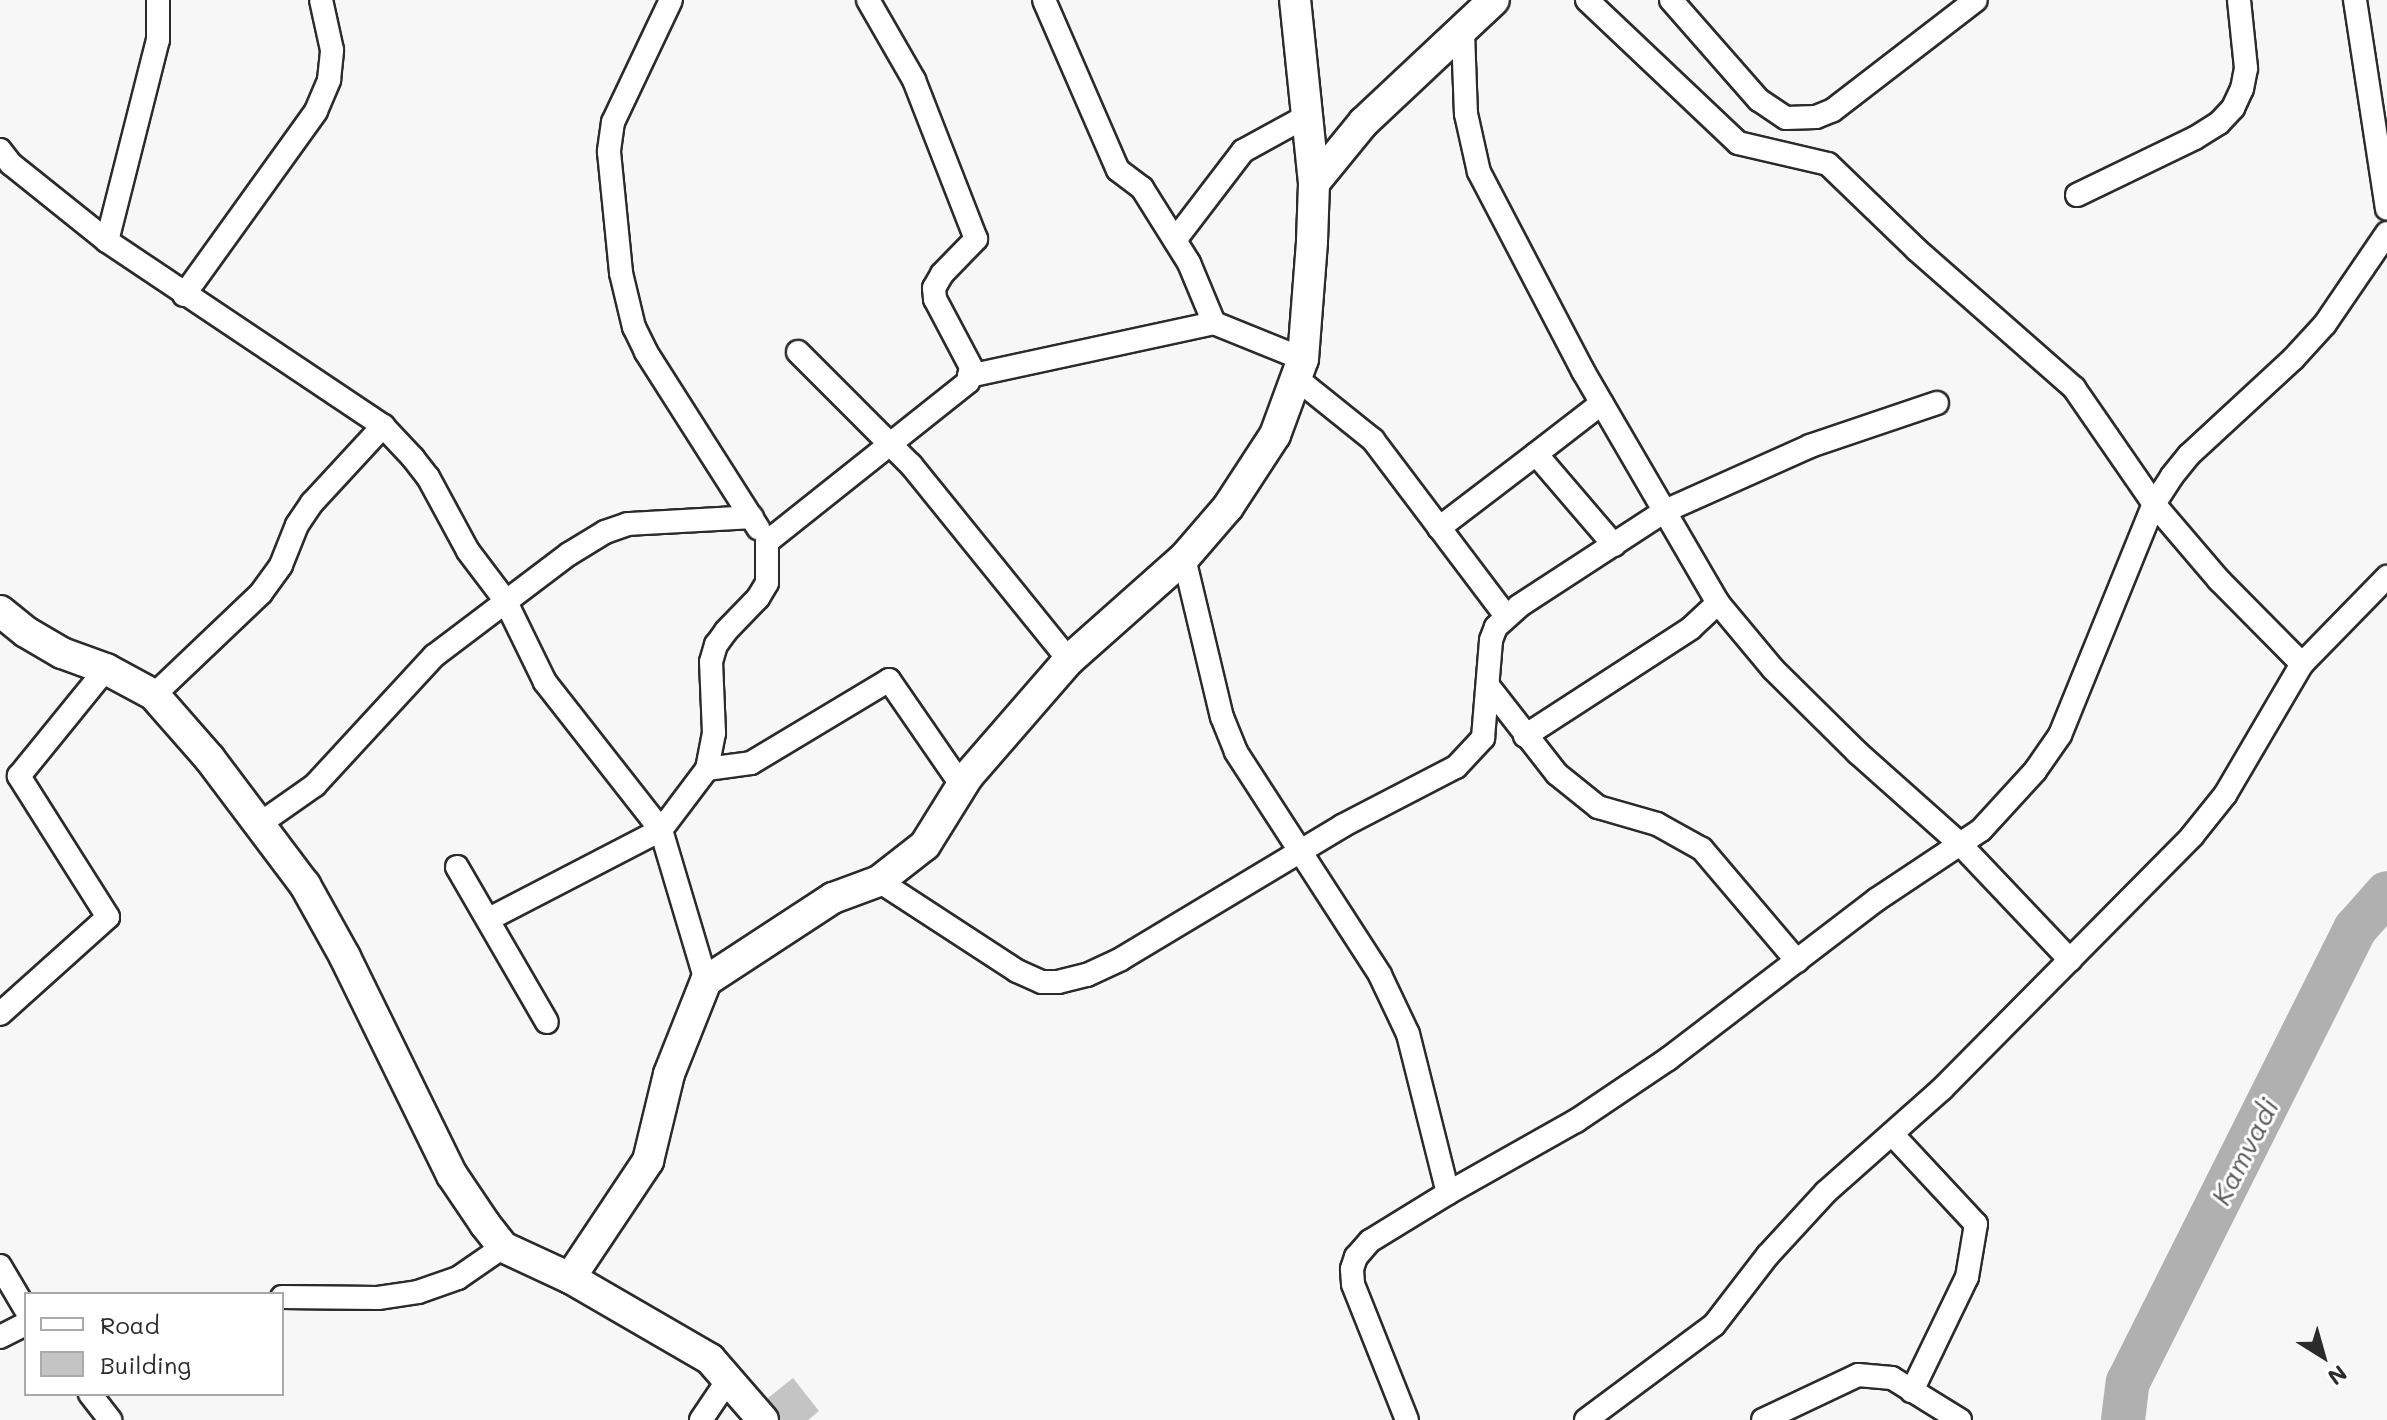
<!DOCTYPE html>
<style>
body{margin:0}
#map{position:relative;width:2387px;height:1420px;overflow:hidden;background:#f7f7f7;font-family:Mali,sans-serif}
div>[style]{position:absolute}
.river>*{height:44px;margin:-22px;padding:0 22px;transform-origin:22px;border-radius:22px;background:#b0b0b0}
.building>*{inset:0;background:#c4c4c4}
.roads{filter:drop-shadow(2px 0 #2b2b2b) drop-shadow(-2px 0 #2b2b2b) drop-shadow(0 2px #2b2b2b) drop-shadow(0 -2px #2b2b2b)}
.street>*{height:22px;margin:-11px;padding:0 11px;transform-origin:11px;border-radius:11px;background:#fff}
.secondary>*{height:30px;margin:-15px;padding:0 15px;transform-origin:15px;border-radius:15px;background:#fff}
span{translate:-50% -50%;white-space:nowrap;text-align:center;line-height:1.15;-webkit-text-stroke:6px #fff;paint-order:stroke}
.water-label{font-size:28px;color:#5a5a5a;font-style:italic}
.legend{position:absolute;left:24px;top:1292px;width:260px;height:104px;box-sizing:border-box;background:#fff;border:2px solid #aaa;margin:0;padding:10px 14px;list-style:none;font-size:24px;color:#2b2b2b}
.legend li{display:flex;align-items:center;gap:16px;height:40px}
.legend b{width:40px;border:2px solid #aaa}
.north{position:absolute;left:2283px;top:1316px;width:80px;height:80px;-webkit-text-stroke:6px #fff;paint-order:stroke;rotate:143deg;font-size:22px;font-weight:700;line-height:32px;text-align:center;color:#2b2b2b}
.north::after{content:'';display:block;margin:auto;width:28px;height:36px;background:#2b2b2b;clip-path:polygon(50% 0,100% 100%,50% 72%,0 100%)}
</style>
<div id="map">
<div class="river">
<div style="left:2123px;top:1420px;width:38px;rotate:-83deg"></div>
<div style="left:2128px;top:1382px;width:507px;rotate:-63.38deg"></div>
<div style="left:2355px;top:929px;width:48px;rotate:-48.4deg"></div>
</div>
<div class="building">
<div style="clip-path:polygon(793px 1378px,819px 1411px,808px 1420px,778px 1420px,763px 1402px)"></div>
</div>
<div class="roads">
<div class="street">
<div style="left:671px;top:0;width:135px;rotate:115.4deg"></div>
<div style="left:613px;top:122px;width:30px;rotate:98deg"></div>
<div style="left:609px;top:152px;width:122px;rotate:84.3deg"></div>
<div style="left:621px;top:273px;width:56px;rotate:76.5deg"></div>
<div style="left:634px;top:327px;width:28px;rotate:64deg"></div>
<div style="left:646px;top:352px;width:209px;rotate:57.5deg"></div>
<div style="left:1044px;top:0;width:185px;rotate:66.5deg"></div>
<div style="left:1118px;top:170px;width:30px;rotate:37deg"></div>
<div style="left:1142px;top:188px;width:89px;rotate:57.9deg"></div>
<div style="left:1189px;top:263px;width:65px;rotate:67.4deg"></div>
<div style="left:1587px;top:0;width:208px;rotate:43.4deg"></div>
<div style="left:1738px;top:143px;width:92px;rotate:13.1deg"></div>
<div style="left:1828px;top:164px;width:124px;rotate:44deg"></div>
<div style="left:1917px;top:250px;width:209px;rotate:41.3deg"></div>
<div style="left:2074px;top:388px;width:141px;rotate:55.4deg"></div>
<div style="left:2154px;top:504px;width:100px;rotate:49.5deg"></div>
<div style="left:2219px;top:580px;width:118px;rotate:45.3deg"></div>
<div style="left:1671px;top:0;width:133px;rotate:48.7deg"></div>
<div style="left:1759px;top:100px;width:32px;rotate:34deg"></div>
<div style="left:1786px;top:118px;width:30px;rotate:-2deg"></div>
<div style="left:1816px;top:117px;width:18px;rotate:-22deg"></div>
<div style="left:1833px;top:110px;width:180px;rotate:-37.6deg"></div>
<div style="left:2355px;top:0;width:211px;rotate:81.3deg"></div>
<div style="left:1463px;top:33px;width:81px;rotate:87.9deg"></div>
<div style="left:1466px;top:114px;width:59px;rotate:77.4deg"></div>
<div style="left:1479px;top:172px;width:225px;rotate:62.4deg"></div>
<div style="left:1583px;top:371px;width:268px;rotate:59.8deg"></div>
<div style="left:1718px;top:603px;width:86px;rotate:50.2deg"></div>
<div style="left:1773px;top:669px;width:120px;rotate:44.7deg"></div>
<div style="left:1858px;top:753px;width:137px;rotate:41.7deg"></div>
<div style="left:1960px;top:844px;width:160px;rotate:46.5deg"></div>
<div style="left:0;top:150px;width:18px;rotate:52deg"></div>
<div style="left:11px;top:164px;width:123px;rotate:38.7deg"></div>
<div style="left:107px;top:241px;width:332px;rotate:33.8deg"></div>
<div style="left:383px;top:426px;width:44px;rotate:46.8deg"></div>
<div style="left:413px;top:458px;width:24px;rotate:52deg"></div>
<div style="left:428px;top:477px;width:84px;rotate:61.6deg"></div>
<div style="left:468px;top:551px;width:61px;rotate:52.9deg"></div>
<div style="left:505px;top:600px;width:91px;rotate:64deg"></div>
<div style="left:545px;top:682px;width:188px;rotate:51.9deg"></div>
<div style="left:661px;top:830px;width:158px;rotate:73.4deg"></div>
<div style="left:2077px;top:195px;width:131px;rotate:-25.8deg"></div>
<div style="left:2195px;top:138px;width:28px;rotate:-32deg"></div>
<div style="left:2219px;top:123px;width:21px;rotate:-47deg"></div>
<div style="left:2233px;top:108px;width:21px;rotate:-65deg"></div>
<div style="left:2242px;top:89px;width:21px;rotate:-79deg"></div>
<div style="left:2246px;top:68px;width:68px;rotate:-95.9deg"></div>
<div style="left:1175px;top:240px;width:112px;rotate:-52.6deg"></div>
<div style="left:1243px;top:151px;width:73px;rotate:-28.7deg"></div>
<div style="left:107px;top:241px;width:207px;rotate:-75.8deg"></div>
<div style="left:158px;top:40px;width:40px;rotate:-90deg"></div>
<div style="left:184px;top:295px;width:226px;rotate:-54.3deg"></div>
<div style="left:316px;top:111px;width:34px;rotate:-67deg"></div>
<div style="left:329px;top:80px;width:30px;rotate:-84deg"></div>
<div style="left:332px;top:50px;width:51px;rotate:-102.4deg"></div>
<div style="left:798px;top:352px;width:160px;rotate:45deg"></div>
<div style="left:911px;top:465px;width:251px;rotate:51deg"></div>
<div style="left:969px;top:376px;width:251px;rotate:-12.2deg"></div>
<div style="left:1214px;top:323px;width:96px;rotate:22deg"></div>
<div style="left:1296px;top:378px;width:99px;rotate:38.8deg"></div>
<div style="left:1373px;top:440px;width:221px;rotate:52.9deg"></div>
<div style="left:1536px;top:454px;width:83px;rotate:-37.7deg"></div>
<div style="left:1439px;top:528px;width:122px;rotate:-37.3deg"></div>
<div style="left:1536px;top:454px;width:120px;rotate:49.4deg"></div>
<div style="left:1184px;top:558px;width:163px;rotate:76.6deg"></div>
<div style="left:1222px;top:717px;width:38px;rotate:68deg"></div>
<div style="left:1236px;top:752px;width:265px;rotate:57.1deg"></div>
<div style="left:1380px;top:975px;width:65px;rotate:64.6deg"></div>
<div style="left:1408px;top:1034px;width:164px;rotate:75.9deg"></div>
<div style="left:1448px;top:1193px;width:147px;rotate:-29.4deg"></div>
<div style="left:1576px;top:1121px;width:111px;rotate:-34deg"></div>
<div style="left:1668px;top:1059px;width:262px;rotate:-37.4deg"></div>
<div style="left:1876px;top:900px;width:126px;rotate:-33.7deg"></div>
<div style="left:1981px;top:830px;width:80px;rotate:-47.5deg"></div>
<div style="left:2035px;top:771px;width:44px;rotate:-55.2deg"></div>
<div style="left:2060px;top:735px;width:249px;rotate:-67.9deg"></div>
<div style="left:2154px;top:504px;width:33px;rotate:-57deg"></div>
<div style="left:2172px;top:476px;width:27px;rotate:-51deg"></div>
<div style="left:2189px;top:455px;width:142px;rotate:-42.7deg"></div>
<div style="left:2293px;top:359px;width:47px;rotate:-47.6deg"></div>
<div style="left:2325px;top:324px;width:110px;rotate:-55.7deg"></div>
<div style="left:1489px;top:687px;width:110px;rotate:52deg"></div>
<div style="left:1557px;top:774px;width:53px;rotate:38.8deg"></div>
<div style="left:1598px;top:807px;width:61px;rotate:16.1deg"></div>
<div style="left:1657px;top:824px;width:51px;rotate:29.1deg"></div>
<div style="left:1702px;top:849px;width:147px;rotate:49.7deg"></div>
<div style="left:154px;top:695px;width:148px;rotate:-43.6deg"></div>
<div style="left:261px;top:593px;width:34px;rotate:-54deg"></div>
<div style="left:281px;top:565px;width:43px;rotate:-68.2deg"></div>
<div style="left:297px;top:525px;width:27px;rotate:-56deg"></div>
<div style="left:312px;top:503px;width:105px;rotate:-47.3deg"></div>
<div style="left:1525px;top:736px;width:198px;rotate:-33deg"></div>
<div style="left:1691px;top:628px;width:37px;rotate:-43deg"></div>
<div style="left:707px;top:769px;width:44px;rotate:-7.8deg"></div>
<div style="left:751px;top:763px;width:161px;rotate:-31deg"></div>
<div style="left:889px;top:680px;width:129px;rotate:55.4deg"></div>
<div style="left:261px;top:823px;width:66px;rotate:-35.1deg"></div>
<div style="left:315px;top:785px;width:176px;rotate:-47.3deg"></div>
<div style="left:434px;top:656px;width:169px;rotate:-37.1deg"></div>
<div style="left:569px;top:554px;width:42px;rotate:-31.4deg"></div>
<div style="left:605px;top:532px;width:24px;rotate:-19deg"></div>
<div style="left:628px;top:524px;width:124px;rotate:-3.2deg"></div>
<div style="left:457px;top:867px;width:179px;rotate:59.9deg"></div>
<div style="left:879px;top:881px;width:165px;rotate:33.1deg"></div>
<div style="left:1017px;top:971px;width:27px;rotate:24deg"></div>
<div style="left:1042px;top:982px;width:16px"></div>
<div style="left:1058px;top:982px;width:30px;rotate:-14deg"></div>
<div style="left:1087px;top:975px;width:38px;rotate:-25deg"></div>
<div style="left:1121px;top:959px;width:258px;rotate:-31deg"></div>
<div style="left:1342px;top:826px;width:128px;rotate:-27.4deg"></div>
<div style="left:1456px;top:767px;width:40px;rotate:-47deg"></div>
<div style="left:1483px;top:738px;width:98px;rotate:-85.3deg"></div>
<div style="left:1491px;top:640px;width:14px;rotate:-69deg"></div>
<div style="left:1496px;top:627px;width:31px;rotate:-42deg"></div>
<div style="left:1519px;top:606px;width:174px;rotate:-33.1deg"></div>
<div style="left:1665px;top:511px;width:159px;rotate:-24.1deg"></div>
<div style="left:1810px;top:446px;width:134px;rotate:-18.7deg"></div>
<div style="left:489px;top:919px;width:194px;rotate:-27.4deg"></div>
<div style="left:661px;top:830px;width:76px;rotate:-53deg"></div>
<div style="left:707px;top:769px;width:37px;rotate:-79deg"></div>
<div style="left:714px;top:733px;width:71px;rotate:-92.4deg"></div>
<div style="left:711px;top:662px;width:18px;rotate:-74deg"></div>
<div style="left:716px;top:645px;width:17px;rotate:-54deg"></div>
<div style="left:726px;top:631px;width:46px;rotate:-45.9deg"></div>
<div style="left:758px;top:598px;width:17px;rotate:-59deg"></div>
<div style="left:767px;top:583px;width:41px;rotate:-90deg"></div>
<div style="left:767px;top:542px;width:257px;rotate:-38.5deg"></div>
<div style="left:968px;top:382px;width:15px;rotate:-79deg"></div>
<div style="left:971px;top:367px;width:77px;rotate:-117.9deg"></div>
<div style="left:935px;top:299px;width:11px;rotate:-95deg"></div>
<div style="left:934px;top:288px;width:16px;rotate:-60deg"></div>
<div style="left:942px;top:274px;width:49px;rotate:-45.8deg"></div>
<div style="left:976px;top:239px;width:171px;rotate:-111.3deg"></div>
<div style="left:914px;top:80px;width:92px;rotate:-119.9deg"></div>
<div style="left:0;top:1014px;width:145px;rotate:-41.9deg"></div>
<div style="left:108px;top:917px;width:167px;rotate:-122.3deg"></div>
<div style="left:19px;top:776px;width:138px;rotate:-50.9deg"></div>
<div style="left:1892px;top:1134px;width:123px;rotate:47deg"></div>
<div style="left:1976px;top:1224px;width:54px;rotate:99.6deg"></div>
<div style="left:1967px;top:1277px;width:127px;rotate:115.8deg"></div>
<div style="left:0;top:1266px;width:51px;rotate:59.4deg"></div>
<div style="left:282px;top:1297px;width:96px;rotate:0.6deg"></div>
<div style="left:378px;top:1298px;width:40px;rotate:-8.5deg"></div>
<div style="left:418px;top:1292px;width:42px;rotate:-19.3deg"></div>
<div style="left:458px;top:1278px;width:55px;rotate:-34.6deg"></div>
<div style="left:0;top:1337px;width:29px;rotate:-27deg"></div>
<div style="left:90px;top:1394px;width:33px;rotate:52deg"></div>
<div style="left:701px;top:1420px;width:48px;rotate:-56deg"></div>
<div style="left:1407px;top:1420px;width:146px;rotate:-111.7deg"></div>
<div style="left:1353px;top:1284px;width:15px;rotate:-94deg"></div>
<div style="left:1352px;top:1269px;width:13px;rotate:-72deg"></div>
<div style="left:1356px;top:1257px;width:21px;rotate:-49deg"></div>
<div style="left:1370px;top:1241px;width:92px;rotate:-31.6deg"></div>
<div style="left:1586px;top:1420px;width:159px;rotate:-36.6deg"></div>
<div style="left:1714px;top:1325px;width:88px;rotate:-52.4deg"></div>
<div style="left:1768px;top:1255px;width:86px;rotate:-47.4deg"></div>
<div style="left:1826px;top:1192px;width:155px;rotate:-41.6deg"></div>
<div style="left:1942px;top:1089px;width:356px;rotate:-45.3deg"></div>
<div style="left:2192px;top:836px;width:53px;rotate:-51.2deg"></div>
<div style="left:2225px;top:795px;width:152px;rotate:-59.6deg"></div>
<div style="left:2302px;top:664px;width:122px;rotate:-45.7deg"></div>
<div style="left:1763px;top:1420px;width:105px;rotate:-25.3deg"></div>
<div style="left:1858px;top:1375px;width:34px;rotate:5deg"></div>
<div style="left:1892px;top:1378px;width:80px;rotate:31.7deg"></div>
</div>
<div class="secondary">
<div style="left:1314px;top:183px;width:79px;rotate:-50.7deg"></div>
<div style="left:1364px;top:122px;width:178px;rotate:-43.2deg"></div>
<div style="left:0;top:611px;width:33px;rotate:39deg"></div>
<div style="left:26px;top:632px;width:42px;rotate:30.3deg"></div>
<div style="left:62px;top:653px;width:47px;rotate:20deg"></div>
<div style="left:106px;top:669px;width:55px;rotate:28.4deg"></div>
<div style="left:154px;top:695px;width:85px;rotate:48.8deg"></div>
<div style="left:210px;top:759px;width:158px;rotate:53deg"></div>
<div style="left:305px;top:885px;width:82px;rotate:60.9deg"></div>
<div style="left:345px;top:957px;width:243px;rotate:63.9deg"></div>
<div style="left:452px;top:1175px;width:59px;rotate:56deg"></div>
<div style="left:485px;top:1224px;width:29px;rotate:52deg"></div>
<div style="left:503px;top:1247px;width:74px;rotate:24.8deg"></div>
<div style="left:763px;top:1420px;width:81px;rotate:-131deg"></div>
<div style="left:710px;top:1359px;width:162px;rotate:-149.9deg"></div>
<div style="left:570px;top:1278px;width:141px;rotate:-56.3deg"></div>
<div style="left:648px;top:1161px;width:89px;rotate:-76.4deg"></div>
<div style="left:669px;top:1074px;width:100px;rotate:-68.3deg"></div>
<div style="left:706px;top:981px;width:152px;rotate:-33.2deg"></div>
<div style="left:833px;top:898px;width:49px;rotate:-20.3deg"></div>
<div style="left:879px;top:881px;width:58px;rotate:-38deg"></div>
<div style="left:925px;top:845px;width:81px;rotate:-58.1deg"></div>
<div style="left:968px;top:776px;width:154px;rotate:-49deg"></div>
<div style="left:1069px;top:660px;width:154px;rotate:-41.6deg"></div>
<div style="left:1184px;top:558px;width:67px;rotate:-49.2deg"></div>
<div style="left:1228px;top:507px;width:86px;rotate:-56.9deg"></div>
<div style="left:1275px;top:435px;width:81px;rotate:-69.8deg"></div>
<div style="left:1303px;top:359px;width:118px;rotate:-85.6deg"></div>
<div style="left:1312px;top:241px;width:58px;rotate:-88deg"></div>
<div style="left:1314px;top:183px;width:184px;rotate:-95.9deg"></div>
</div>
</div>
<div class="water-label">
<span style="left:2244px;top:1151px;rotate:-63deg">Kamvadi</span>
</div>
<ul class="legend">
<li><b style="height:10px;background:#fff"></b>Road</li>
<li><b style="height:22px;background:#c4c4c4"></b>Building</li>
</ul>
<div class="north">N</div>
</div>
